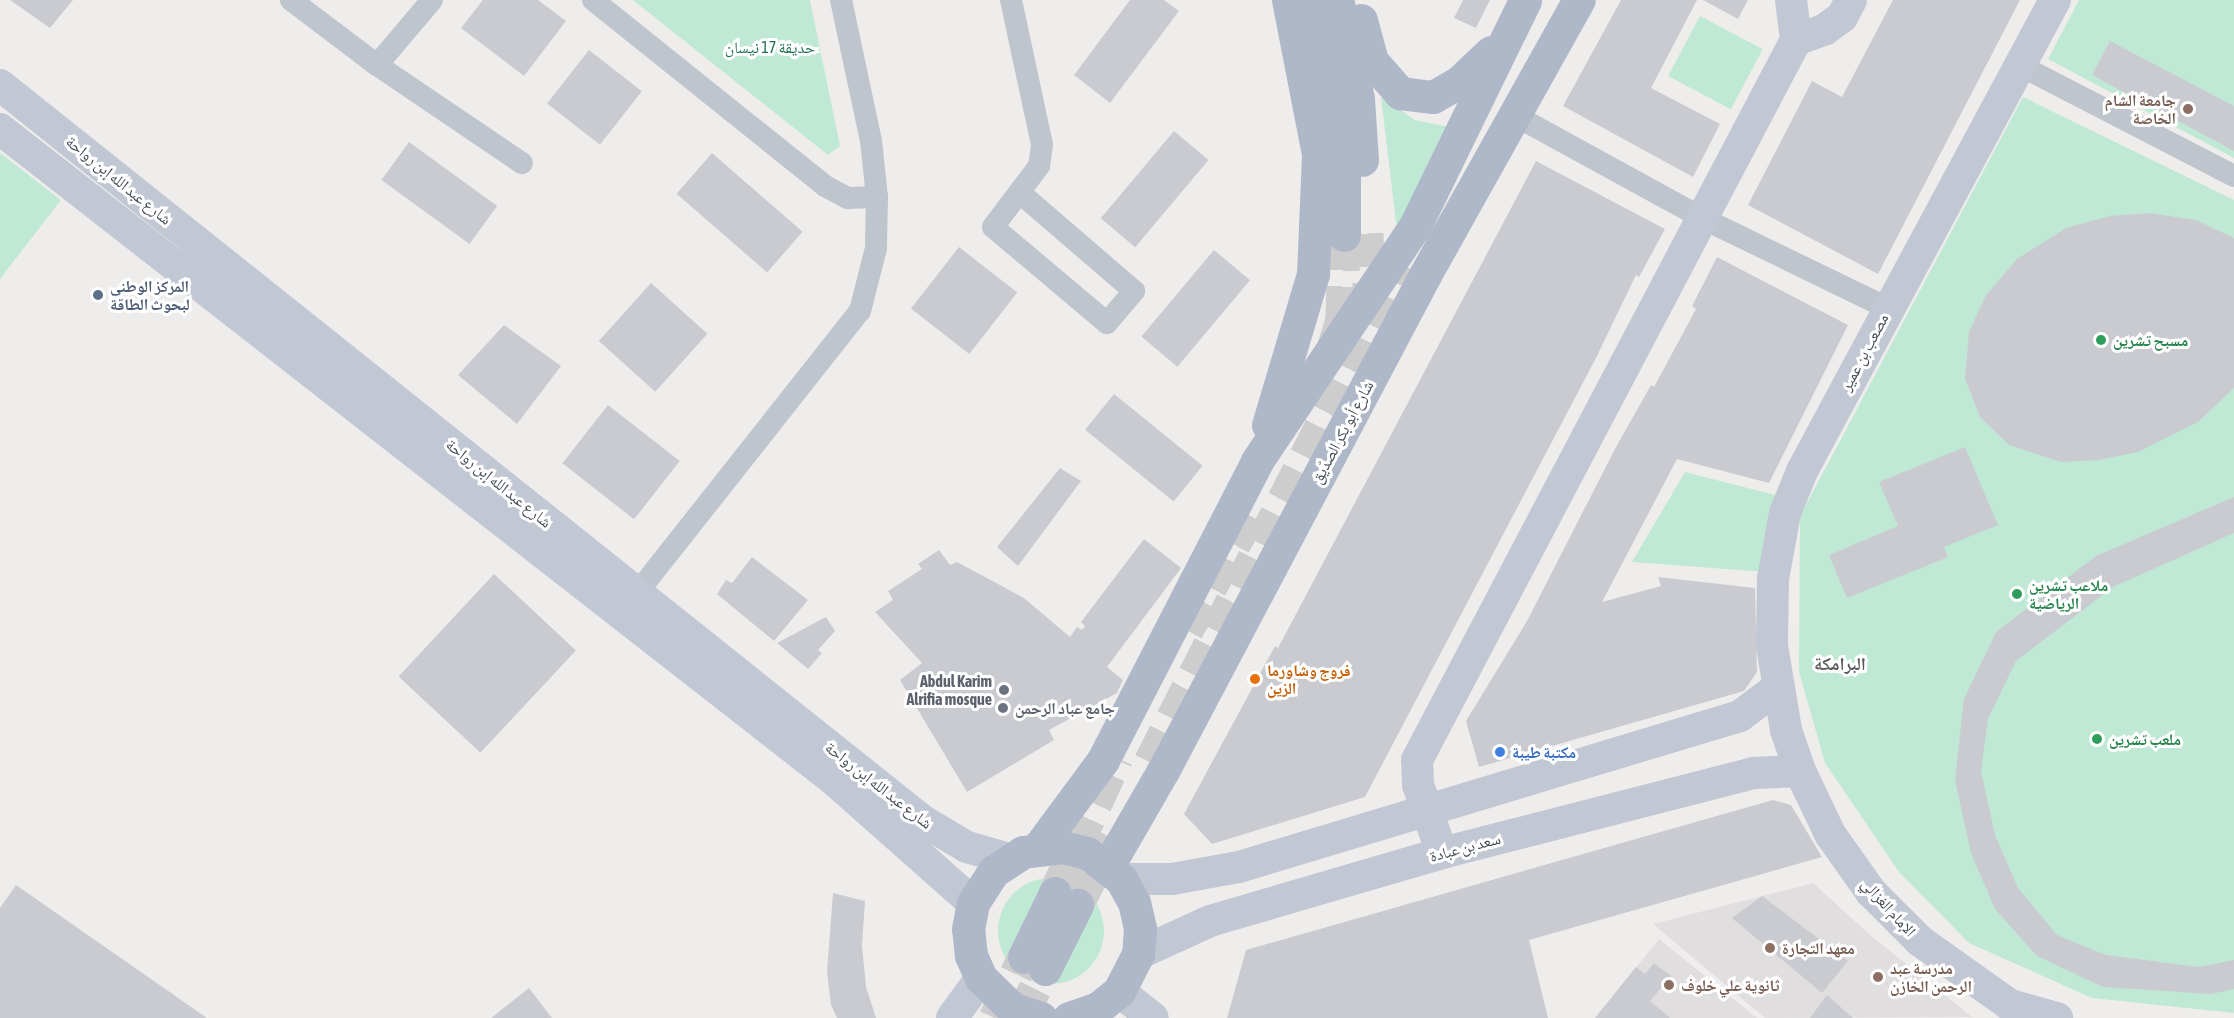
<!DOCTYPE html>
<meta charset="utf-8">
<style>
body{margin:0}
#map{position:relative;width:2234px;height:1018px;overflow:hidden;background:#efedec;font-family:"Asap Condensed","Noto Naskh Arabic",sans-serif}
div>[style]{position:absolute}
.education>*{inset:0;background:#e0dede}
.green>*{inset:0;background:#bfe9d4;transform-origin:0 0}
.round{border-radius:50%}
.building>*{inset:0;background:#cacbd1;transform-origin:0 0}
.primary-tunnel>*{height:33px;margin-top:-16.5px;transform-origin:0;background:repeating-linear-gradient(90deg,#cdcdce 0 33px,transparent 0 49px)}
.street>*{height:22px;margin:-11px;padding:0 11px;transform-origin:11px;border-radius:11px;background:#bfc5cd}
.secondary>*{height:32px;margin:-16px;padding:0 16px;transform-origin:16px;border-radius:16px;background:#c1c7d3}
.primary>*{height:33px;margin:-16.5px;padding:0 16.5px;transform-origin:16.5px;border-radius:16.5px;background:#afb8c8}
.dots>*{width:16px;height:16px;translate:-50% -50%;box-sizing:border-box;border:3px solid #fff;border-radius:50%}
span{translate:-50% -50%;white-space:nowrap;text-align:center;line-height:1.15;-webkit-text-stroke:6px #fff;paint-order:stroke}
.park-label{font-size:16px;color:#217052}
.education-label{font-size:16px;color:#785e54;font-weight:700}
.right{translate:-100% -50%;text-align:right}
.left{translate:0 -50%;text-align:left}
.street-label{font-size:16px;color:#474d57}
.service-label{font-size:16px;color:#4e5e75;font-weight:700}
.leisure-label{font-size:16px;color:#27864d;font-weight:700}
.food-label{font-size:16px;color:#c56008;font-weight:700}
.worship-label{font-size:16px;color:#5b616d;font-weight:700}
.shop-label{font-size:16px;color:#366cbe;font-weight:700}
.neighbourhood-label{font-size:18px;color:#5a5c60;font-weight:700}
</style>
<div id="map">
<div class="education">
<div style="clip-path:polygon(1813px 883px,1869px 934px,1972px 1017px,1765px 1018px,1653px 924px)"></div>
<div style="clip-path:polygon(1659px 939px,1757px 1018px,1595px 1018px)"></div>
</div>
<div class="green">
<div style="clip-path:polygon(633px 0,810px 0,840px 146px,828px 155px)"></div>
<div style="clip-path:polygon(2079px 0,2234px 0,2234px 158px,2048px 59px)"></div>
<div style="left:1700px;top:16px;width:71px;height:68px;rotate:28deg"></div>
<div style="clip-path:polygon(1381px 97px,1415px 120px,1449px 127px,1397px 231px)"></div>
<div style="clip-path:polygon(2023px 97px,2234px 200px,2234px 1013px,2092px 998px,1969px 943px,1899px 872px,1825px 763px,1799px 672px,1800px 516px)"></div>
<div style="clip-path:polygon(0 153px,61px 200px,0 279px)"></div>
<div style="clip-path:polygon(1685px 472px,1775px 495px,1766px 572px,1632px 562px)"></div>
<div class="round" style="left:998px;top:878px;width:106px;height:106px"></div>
</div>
<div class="building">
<div style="clip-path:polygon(10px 0,73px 0,50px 28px)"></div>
<div style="clip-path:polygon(483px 0,538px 0,566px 21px,524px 76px,461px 28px)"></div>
<div style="clip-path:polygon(1130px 0,1164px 0,1179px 11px,1110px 103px,1074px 75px)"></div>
<div style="clip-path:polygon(1463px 0,1490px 0,1476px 28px,1454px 18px)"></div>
<div style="clip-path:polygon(1621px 0,1697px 0,1651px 88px,1720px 124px,1693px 177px,1563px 106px)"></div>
<div style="clip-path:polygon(1703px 0,1748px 0,1738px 19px)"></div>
<div style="clip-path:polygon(1893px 0,2020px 0,1878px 274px,1748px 205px,1812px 81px,1842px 97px)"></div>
<div style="clip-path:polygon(2110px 41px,2234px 106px,2234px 151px,2092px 75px)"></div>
<div style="left:589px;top:50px;width:67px;height:68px;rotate:38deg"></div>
<div style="left:1174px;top:131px;width:45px;height:114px;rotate:40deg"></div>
<div style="left:409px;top:142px;width:109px;height:47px;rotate:36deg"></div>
<div style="left:712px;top:153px;width:120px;height:54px;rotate:41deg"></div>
<div style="clip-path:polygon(1536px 161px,1665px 229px,1639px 277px,1636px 275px,1596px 358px,1365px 797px,1212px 844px,1184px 814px,1275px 646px,1278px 648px)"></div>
<div style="clip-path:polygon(2149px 213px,2196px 220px,2234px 238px,2234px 388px,2198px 422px,2138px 452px,2099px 460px,2061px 462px,2009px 445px,1980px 417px,1965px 379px,1969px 332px,1986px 295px,2017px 259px,2066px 228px,2110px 216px)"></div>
<div style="left:959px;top:247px;width:74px;height:78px;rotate:38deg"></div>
<div style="left:1214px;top:250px;width:47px;height:113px;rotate:40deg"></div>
<div style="clip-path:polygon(1717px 257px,1848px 325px,1769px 483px,1677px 459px,1602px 602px,1661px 586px,1658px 577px,1755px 588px,1757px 672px,1744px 691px,1479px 767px,1466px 721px,1527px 621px,1616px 447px,1651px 385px,1654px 387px,1696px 309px,1692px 306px)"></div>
<div style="left:651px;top:283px;width:76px;height:78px;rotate:42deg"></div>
<div style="clip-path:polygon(504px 325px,561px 366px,517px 424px,458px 375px)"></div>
<div style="left:1114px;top:394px;width:114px;height:46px;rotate:39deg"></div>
<div style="left:608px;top:405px;width:91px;height:74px;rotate:38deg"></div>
<div style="clip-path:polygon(1965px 447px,1998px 525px,1944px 547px,1948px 557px,1847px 598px,1829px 555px,1898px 526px,1879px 482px)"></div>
<div style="clip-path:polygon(1060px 468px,1081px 481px,1018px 566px,997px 547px)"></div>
<div style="clip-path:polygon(2234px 497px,2234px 533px,2113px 587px,2016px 661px,1988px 719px,1981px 771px,1995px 835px,2018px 888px,2057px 935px,2106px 955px,2199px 967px,2234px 960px,2234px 989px,2211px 994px,2103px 987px,2037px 956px,1995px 909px,1971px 853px,1955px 780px,1964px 699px,1996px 632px,2096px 556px)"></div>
<div style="clip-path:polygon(1144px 539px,1181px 568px,1107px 667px,1123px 680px,1117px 693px,1049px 730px,1054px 740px,967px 792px,900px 680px,922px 663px,875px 612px,893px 600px,888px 591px,922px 569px,918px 564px,939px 550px,950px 565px,957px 562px,1024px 598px,1070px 637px,1077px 627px,1082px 630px,1085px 626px,1081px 622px)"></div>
<div style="clip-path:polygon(752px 557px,808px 600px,774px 641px,717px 594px,726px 580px,732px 583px)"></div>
<div style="left:494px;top:574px;width:112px;height:140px;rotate:43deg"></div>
<div style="clip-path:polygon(826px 617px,835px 631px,818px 650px,822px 653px,808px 669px,777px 643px)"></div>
<div style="clip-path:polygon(1773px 800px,1791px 805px,1822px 857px,1529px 940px,1548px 1018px,1227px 1018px,1246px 950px)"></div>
<div style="clip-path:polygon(16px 885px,207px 1018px,0 1018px,0 908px)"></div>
<div style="clip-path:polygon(833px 893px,865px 901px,862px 946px,866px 987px,876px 1018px,837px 1018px,831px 1005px,827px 972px)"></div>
<div style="clip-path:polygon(1762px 896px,1848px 961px,1822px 993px,1732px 918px)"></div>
<div style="clip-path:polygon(1654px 963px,1671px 976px,1650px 1001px,1670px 1018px,1595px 1018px,1636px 967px,1645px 974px)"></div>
<div style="clip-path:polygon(529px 988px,552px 1018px,491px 1018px)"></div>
<div style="clip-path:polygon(1827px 995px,1853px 1018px,1810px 1018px)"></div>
</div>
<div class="primary-tunnel">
<div style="left:1367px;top:233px;width:78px;rotate:87.8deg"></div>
<div style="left:1333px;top:349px;width:31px;rotate:-73deg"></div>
<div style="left:1342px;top:319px;width:84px;rotate:-88.6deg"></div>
<div style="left:1187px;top:630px;width:137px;rotate:-61.2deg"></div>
<div style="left:1150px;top:762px;width:558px;rotate:-63.02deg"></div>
<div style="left:1055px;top:893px;width:149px;rotate:-65.5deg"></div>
<div style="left:1077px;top:905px;width:76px;rotate:-62.8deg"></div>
<div style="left:995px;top:1018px;width:68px;rotate:-64.6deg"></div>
<div style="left:1020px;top:1018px;width:55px;rotate:-63deg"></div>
</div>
<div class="street">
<div style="left:291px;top:0;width:108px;rotate:37.1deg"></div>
<div style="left:377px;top:65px;width:175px;rotate:34.1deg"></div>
<div style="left:593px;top:0;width:297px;rotate:38.7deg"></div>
<div style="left:825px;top:186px;width:26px;rotate:28deg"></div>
<div style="left:848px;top:198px;width:29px;rotate:-2deg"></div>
<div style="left:1011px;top:0;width:148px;rotate:77.9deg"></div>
<div style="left:1042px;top:145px;width:21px;rotate:98deg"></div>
<div style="left:1039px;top:166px;width:76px;rotate:127deg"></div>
<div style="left:993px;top:227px;width:149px;rotate:40.1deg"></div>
<div style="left:1107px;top:323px;width:42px;rotate:-49.8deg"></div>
<div style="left:1134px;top:291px;width:150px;rotate:-139.3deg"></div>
<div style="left:377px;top:65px;width:85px;rotate:-49.8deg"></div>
<div style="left:2019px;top:65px;width:242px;rotate:27.3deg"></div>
<div style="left:1516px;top:116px;width:212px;rotate:28.7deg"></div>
<div style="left:1702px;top:218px;width:206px;rotate:25.9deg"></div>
<div style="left:637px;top:593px;width:360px;rotate:-51.7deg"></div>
<div style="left:860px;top:311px;width:65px;rotate:-75.7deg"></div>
<div style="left:876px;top:248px;width:51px;rotate:-88.9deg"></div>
<div style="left:877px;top:197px;width:56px;rotate:-96.1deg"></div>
<div style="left:871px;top:141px;width:144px;rotate:-102deg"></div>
</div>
<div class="secondary">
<div style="left:2055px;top:0;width:535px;rotate:118.24deg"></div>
<div style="left:1802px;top:471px;width:45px;rotate:112deg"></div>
<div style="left:1785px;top:513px;width:67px;rotate:100.3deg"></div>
<div style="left:1773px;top:579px;width:67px;rotate:90.9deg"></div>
<div style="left:1772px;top:646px;width:85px;rotate:80.5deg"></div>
<div style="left:1786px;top:730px;width:43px;rotate:71.1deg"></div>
<div style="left:1800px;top:771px;width:70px;rotate:64.5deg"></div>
<div style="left:1830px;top:834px;width:71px;rotate:54.7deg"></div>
<div style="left:1871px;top:892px;width:69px;rotate:45deg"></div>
<div style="left:1920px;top:941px;width:110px;rotate:35.4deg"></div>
<div style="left:2010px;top:1005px;width:49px;rotate:15.5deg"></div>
<div style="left:1796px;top:40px;width:30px;rotate:-20deg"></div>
<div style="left:1824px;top:30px;width:22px;rotate:-36deg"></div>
<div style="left:1842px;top:17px;width:19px;rotate:-62deg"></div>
<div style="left:0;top:85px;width:1181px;rotate:38.57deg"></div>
<div style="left:923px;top:821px;width:51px;rotate:30.6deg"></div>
<div style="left:967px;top:847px;width:44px;rotate:15.9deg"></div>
<div style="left:0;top:129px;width:1057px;rotate:37.97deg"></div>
<div style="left:833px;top:779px;width:187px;rotate:41.5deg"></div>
<div style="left:1442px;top:853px;width:72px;rotate:-109.4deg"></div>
<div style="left:1418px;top:785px;width:25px;rotate:-92deg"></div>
<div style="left:1417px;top:760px;width:814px;rotate:-62.24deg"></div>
<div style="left:1796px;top:40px;width:40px;rotate:-97.1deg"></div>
<div style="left:1121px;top:879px;width:51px"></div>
<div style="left:1172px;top:879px;width:68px;rotate:-10.2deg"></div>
<div style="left:1239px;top:867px;width:523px;rotate:-16.77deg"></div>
<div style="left:1740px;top:716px;width:46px;rotate:-37.1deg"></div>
<div style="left:1138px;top:954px;width:79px;rotate:-24.6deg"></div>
<div style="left:1210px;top:921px;width:242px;rotate:-16.3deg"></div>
<div style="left:1442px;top:853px;width:321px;rotate:-14.4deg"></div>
<div style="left:1753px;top:773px;width:47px;rotate:-2.4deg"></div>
<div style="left:1119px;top:991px;width:43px;rotate:38.5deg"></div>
<div style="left:952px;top:1018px;width:49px;rotate:-54.1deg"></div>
</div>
<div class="primary">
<div style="left:1316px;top:0;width:165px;rotate:80.3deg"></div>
<div style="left:1344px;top:163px;width:72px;rotate:90deg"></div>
<div style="left:1338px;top:3px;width:98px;rotate:78.2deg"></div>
<div style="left:1358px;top:99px;width:61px;rotate:86.2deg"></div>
<div style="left:1361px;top:20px;width:42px;rotate:75deg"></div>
<div style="left:1372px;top:61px;width:43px;rotate:48.8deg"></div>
<div style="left:1400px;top:93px;width:33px;rotate:7deg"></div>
<div style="left:1433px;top:97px;width:30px;rotate:-30deg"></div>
<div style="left:1459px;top:82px;width:44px;rotate:-43.2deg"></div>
<div style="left:1268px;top:425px;width:158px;rotate:-73.4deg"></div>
<div style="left:1313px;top:274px;width:120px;rotate:-87.6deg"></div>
<div style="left:1318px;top:154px;width:157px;rotate:-101deg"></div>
<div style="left:1038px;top:848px;width:109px;rotate:-53.5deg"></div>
<div style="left:1103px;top:760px;width:336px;rotate:-62.7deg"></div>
<div style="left:1257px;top:461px;width:283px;rotate:-56.1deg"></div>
<div style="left:1415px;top:226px;width:251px;rotate:-64deg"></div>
<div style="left:1108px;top:866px;width:112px;rotate:-60deg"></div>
<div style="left:1164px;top:769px;width:559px;rotate:-62.15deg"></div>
<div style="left:1425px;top:275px;width:315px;rotate:-60.8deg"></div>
<div style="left:1024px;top:957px;width:71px;rotate:-64.2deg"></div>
<div style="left:1045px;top:969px;width:72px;rotate:-63.4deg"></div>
<div style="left:1041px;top:1018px;width:29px;rotate:-162deg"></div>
<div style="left:1013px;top:1009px;width:45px;rotate:-135.9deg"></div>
<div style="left:981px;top:978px;width:24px;rotate:-114deg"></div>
<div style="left:971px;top:956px;width:27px;rotate:-96deg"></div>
<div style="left:968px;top:929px;width:26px;rotate:-79deg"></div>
<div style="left:973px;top:903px;width:38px;rotate:-57deg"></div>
<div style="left:994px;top:871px;width:35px;rotate:-33deg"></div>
<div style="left:1023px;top:852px;width:40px;rotate:-7.1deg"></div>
<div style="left:1063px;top:847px;width:25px;rotate:14deg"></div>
<div style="left:1087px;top:853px;width:43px;rotate:37.4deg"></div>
<div style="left:1121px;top:879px;width:26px;rotate:61deg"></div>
<div style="left:1134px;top:902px;width:27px;rotate:77deg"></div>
<div style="left:1140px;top:928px;width:26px;rotate:94deg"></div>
<div style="left:1138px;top:954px;width:42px;rotate:117.2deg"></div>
<div style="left:1119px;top:991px;width:27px;rotate:141deg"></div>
<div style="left:1098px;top:1008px;width:31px;rotate:161deg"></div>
</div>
<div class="dots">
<div style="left:2188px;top:109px;background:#8d6e63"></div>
<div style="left:98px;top:295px;background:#5c6f8a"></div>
<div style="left:2101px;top:340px;background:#2e9e5b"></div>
<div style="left:2017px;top:594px;background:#2e9e5b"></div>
<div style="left:1255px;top:679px;background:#e8710a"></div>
<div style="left:1004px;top:690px;background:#6b7280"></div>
<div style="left:1003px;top:708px;background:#6b7280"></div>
<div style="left:2097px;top:739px;background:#2e9e5b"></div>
<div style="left:1500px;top:752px;background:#3f7fe0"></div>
<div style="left:1770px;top:948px;background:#8d6e63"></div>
<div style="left:1878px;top:977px;background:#8d6e63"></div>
<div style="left:1669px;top:985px;background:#8d6e63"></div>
</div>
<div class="park-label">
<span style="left:770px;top:47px">حديقة 17 نيسان</span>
</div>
<div class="education-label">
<span class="right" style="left:2176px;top:109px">جامعة الشام<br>الخاصة</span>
<span class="left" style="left:1782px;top:948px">معهد التجارة</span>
<span class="left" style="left:1890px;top:977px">مدرسة عبد<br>الرحمن الخازن</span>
<span class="left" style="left:1681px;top:985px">ثانوية علي خلوف</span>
</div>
<div class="street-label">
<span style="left:119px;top:180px;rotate:39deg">شارع عبد الله إبن رواحة</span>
<span style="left:1864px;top:352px;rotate:-62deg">مصعب بن عمير</span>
<span style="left:1342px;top:432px;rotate:-62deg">شارع أبو بكر الصدّيق</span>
<span style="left:499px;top:483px;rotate:39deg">شارع عبد الله إبن رواحة</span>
<span style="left:879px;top:785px;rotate:38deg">شارع عبد الله إبن رواحة</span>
<span style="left:1465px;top:847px;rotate:-15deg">سعد بن عبادة</span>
<span style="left:1889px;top:907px;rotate:48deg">الإمام الغزالي</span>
</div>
<div class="service-label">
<span class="left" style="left:110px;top:295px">المركز الوطني<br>لبحوث الطاقة</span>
</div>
<div class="leisure-label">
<span class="left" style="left:2113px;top:340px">مسبح تشرين</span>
<span class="left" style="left:2029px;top:594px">ملاعب تشرين<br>الرياضية</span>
<span class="left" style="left:2109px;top:739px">ملعب تشرين</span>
</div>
<div class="food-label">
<span class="left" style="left:1267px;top:679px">فروج وشاورما<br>الزين</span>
</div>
<div class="worship-label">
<span class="right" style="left:992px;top:690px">Abdul Karim<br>Alrifia mosque</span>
<span class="left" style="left:1015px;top:708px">جامع عباد الرحمن</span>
</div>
<div class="shop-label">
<span class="left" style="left:1512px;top:752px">مكتبة طيبة</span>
</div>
<div class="neighbourhood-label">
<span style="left:1840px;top:664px">البرامكة</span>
</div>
</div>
